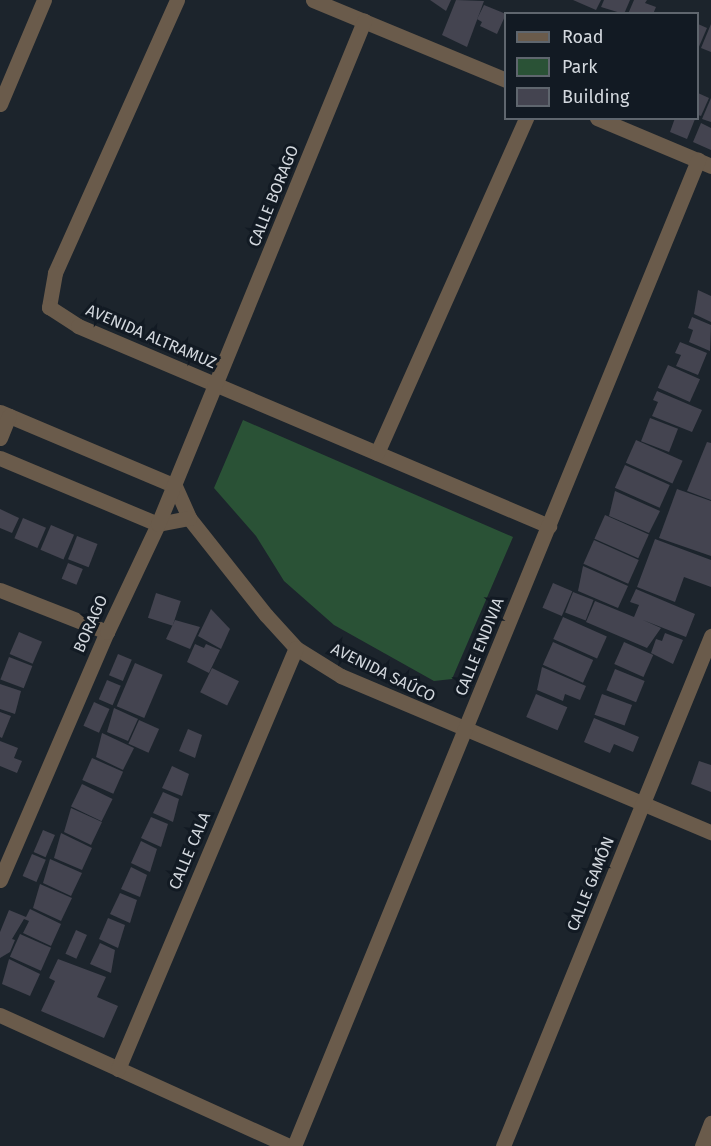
<!DOCTYPE html>
<meta charset="utf-8">
<style>
body{margin:0}
#map{position:relative;width:711px;height:1146px;overflow:hidden;background:#1c242c;font-family:"Fira Sans",sans-serif}
div>[style]{position:absolute}
.green>*{inset:0;background:#2a5236}
.building>*{inset:0;background:#444450;transform-origin:0 0}
.street>*{height:15px;margin:-7.5px;padding:0 7.5px;transform-origin:7.5px;border-radius:7.5px;background:#6a5b4b}
span{translate:-50% -50%;white-space:nowrap;text-align:center;line-height:1.15;-webkit-text-stroke:6px #121a23;paint-order:stroke}
.street-label{font-size:16px;color:#d3d8de}
.legend{position:absolute;left:504px;top:12px;width:195px;height:108px;box-sizing:border-box;background:#121a23;border:2px solid #5f666e;margin:0;padding:8px 10px;list-style:none;font-size:18px;color:#d3d8de}
.legend li{display:flex;align-items:center;gap:12px;height:30px}
.legend b{width:30px;border:2px solid #5f666e}
</style>
<div id="map">
<div class="green">
<div style="clip-path:polygon(243px 420px,513px 537px,452px 679px,434px 681px,334px 625px,284px 581px,256px 536px,214px 488px)"></div>
</div>
<div class="building">
<div style="clip-path:polygon(430px 0,451px 0,446px 11px)"></div>
<div style="clip-path:polygon(456px 0,484px 1px,467px 47px,442px 35px)"></div>
<div style="clip-path:polygon(573px 0,601px 0,596px 10px)"></div>
<div style="clip-path:polygon(604px 0,630px 0,624px 14px,601px 7px)"></div>
<div style="clip-path:polygon(634px 0,647px 0,645px 3px,656px 7px,653px 14px,628px 14px)"></div>
<div style="clip-path:polygon(484px 5px,506px 14px,497px 34px,480px 26px,482px 22px,477px 19px)"></div>
<div style="clip-path:polygon(698px 24px,707px 28px,698px 49px)"></div>
<div style="clip-path:polygon(711px 24px,711px 52px,701px 48px)"></div>
<div style="clip-path:polygon(698px 93px,709px 98px,701px 116px,698px 115px)"></div>
<div style="clip-path:polygon(711px 98px,711px 122px,702px 119px)"></div>
<div style="clip-path:polygon(675px 118px,695px 119px,687px 139px,670px 132px)"></div>
<div style="clip-path:polygon(701px 123px,711px 128px,711px 150px,693px 142px)"></div>
<div style="clip-path:polygon(698px 290px,711px 296px,711px 322px,694px 314px)"></div>
<div style="clip-path:polygon(692px 317px,711px 325px,710px 351px,689px 342px,693px 330px,688px 328px)"></div>
<div style="clip-path:polygon(680px 342px,707px 353px,698px 375px,676px 366px,681px 355px,675px 353px)"></div>
<div style="left:668px;top:365px;width:35px;height:25px;rotate:24deg"></div>
<div style="clip-path:polygon(657px 391px,702px 410px,692px 432px,652px 416px,658px 402px,653px 400px)"></div>
<div style="left:650px;top:418px;width:30px;height:25px;rotate:21deg"></div>
<div style="left:636px;top:440px;width:51px;height:25px;rotate:24deg"></div>
<div style="clip-path:polygon(707px 442px,711px 443px,711px 500px,687px 491px)"></div>
<div style="left:625px;top:465px;width:49px;height:25px;rotate:24deg"></div>
<div style="clip-path:polygon(677px 489px,711px 501px,711px 556px,659px 538px)"></div>
<div style="clip-path:polygon(615px 491px,660px 511px,649px 533px,609px 516px)"></div>
<div style="clip-path:polygon(0 509px,19px 518px,12px 533px,0 528px)"></div>
<div style="left:605px;top:515px;width:48px;height:26px;rotate:24deg"></div>
<div style="left:23px;top:518px;width:25px;height:22px;rotate:23deg"></div>
<div style="left:51px;top:525px;width:25px;height:27px;rotate:23deg"></div>
<div style="left:77px;top:536px;width:22px;height:25px;rotate:21deg"></div>
<div style="clip-path:polygon(655px 539px,711px 560px,711px 587px,684px 577px,675px 602px,637px 587px)"></div>
<div style="left:594px;top:540px;width:49px;height:26px;rotate:24deg"></div>
<div style="left:68px;top:563px;width:16px;height:17px;rotate:22deg"></div>
<div style="clip-path:polygon(583px 566px,628px 586px,618px 608px,578px 591px)"></div>
<div style="left:553px;top:583px;width:21px;height:27px;rotate:23deg"></div>
<div style="clip-path:polygon(636px 589px,695px 614px,686px 637px,643px 620px,661px 628px,647px 648px,586px 622px,595px 601px,634px 617px,639px 605px,630px 602px)"></div>
<div style="left:573px;top:592px;width:22px;height:22px;rotate:21deg"></div>
<div style="left:156px;top:593px;width:26px;height:26px;rotate:18deg"></div>
<div style="clip-path:polygon(211px 609px,230px 629px,221px 649px,198px 636px)"></div>
<div style="left:563px;top:617px;width:48px;height:24px;rotate:24deg"></div>
<div style="clip-path:polygon(175px 620px,200px 627px,190px 649px,166px 639px)"></div>
<div style="left:19px;top:632px;width:25px;height:24px;rotate:23deg"></div>
<div style="clip-path:polygon(665px 633px,683px 640px,673px 664px,651px 653px,656px 639px,662px 641px)"></div>
<div style="left:553px;top:642px;width:44px;height:25px;rotate:24deg"></div>
<div style="left:624px;top:642px;width:32px;height:24px;rotate:24deg"></div>
<div style="clip-path:polygon(195px 644px,204px 648px,206px 644px,220px 650px,209px 673px,187px 662px)"></div>
<div style="left:118px;top:654px;width:15px;height:23px;rotate:23deg"></div>
<div style="left:9px;top:657px;width:25px;height:24px;rotate:21deg"></div>
<div style="left:135px;top:663px;width:30px;height:47px;rotate:23deg"></div>
<div style="clip-path:polygon(542px 667px,586px 686px,580px 700px,565px 694px,563px 701px,537px 690px)"></div>
<div style="left:212px;top:668px;width:30px;height:27px;rotate:26deg"></div>
<div style="left:615px;top:669px;width:32px;height:23px;rotate:22deg"></div>
<div style="left:107px;top:680px;width:15px;height:21px;rotate:23deg"></div>
<div style="clip-path:polygon(0 684px,21px 691px,15px 714px,0 709px)"></div>
<div style="left:536px;top:694px;width:34px;height:25px;rotate:23deg"></div>
<div style="left:602px;top:694px;width:32px;height:22px;rotate:20deg"></div>
<div style="left:94px;top:702px;width:17px;height:26px;rotate:24deg"></div>
<div style="clip-path:polygon(114px 708px,138px 719px,128px 741px,107px 732px)"></div>
<div style="clip-path:polygon(0 712px,11px 716px,2px 738px,0 737px)"></div>
<div style="clip-path:polygon(594px 718px,639px 737px,633px 752px,614px 744px,610px 753px,584px 742px)"></div>
<div style="left:139px;top:720px;width:22px;height:26px;rotate:24deg"></div>
<div style="clip-path:polygon(188px 729px,202px 735px,195px 758px,179px 751px)"></div>
<div style="clip-path:polygon(102px 733px,134px 748px,123px 770px,96px 757px)"></div>
<div style="clip-path:polygon(0 741px,18px 748px,14px 758px,22px 761px,17px 773px,0 766px)"></div>
<div style="left:92px;top:758px;width:34px;height:24px;rotate:24deg"></div>
<div style="clip-path:polygon(699px 761px,711px 765px,711px 792px,691px 784px)"></div>
<div style="clip-path:polygon(172px 766px,189px 774px,182px 796px,162px 788px)"></div>
<div style="left:82px;top:784px;width:34px;height:25px;rotate:26deg"></div>
<div style="clip-path:polygon(163px 792px,179px 799px,173px 822px,153px 813px)"></div>
<div style="clip-path:polygon(71px 808px,102px 822px,91px 845px,64px 832px)"></div>
<div style="clip-path:polygon(151px 817px,168px 824px,161px 847px,141px 838px)"></div>
<div style="left:43px;top:830px;width:13px;height:24px;rotate:23deg"></div>
<div style="clip-path:polygon(61px 833px,92px 848px,82px 870px,54px 858px)"></div>
<div style="clip-path:polygon(141px 841px,157px 849px,150px 872px,131px 863px)"></div>
<div style="left:32px;top:854px;width:15px;height:24px;rotate:23deg"></div>
<div style="clip-path:polygon(50px 859px,82px 873px,71px 896px,43px 883px)"></div>
<div style="clip-path:polygon(131px 867px,147px 875px,140px 897px,121px 889px)"></div>
<div style="clip-path:polygon(40px 884px,72px 898px,61px 921px,33px 908px)"></div>
<div style="clip-path:polygon(120px 893px,137px 900px,130px 923px,110px 914px)"></div>
<div style="clip-path:polygon(30px 909px,61px 924px,51px 946px,23px 933px,29px 921px,24px 919px,12px 939px,15px 940px,10px 952px,0 958px,0 932px,9px 910px,26px 917px)"></div>
<div style="clip-path:polygon(108px 918px,125px 925px,118px 948px,99px 939px)"></div>
<div style="left:76px;top:930px;width:12px;height:26px;rotate:24deg"></div>
<div style="left:20px;top:934px;width:34px;height:25px;rotate:24deg"></div>
<div style="clip-path:polygon(100px 943px,115px 950px,111px 973px,90px 964px)"></div>
<div style="clip-path:polygon(9px 959px,40px 974px,30px 996px,2px 984px)"></div>
<div style="clip-path:polygon(58px 959px,106px 977px,97px 997px,118px 1006px,104px 1038px,41px 1011px,55px 981px,49px 978px)"></div>
</div>
<div class="street">
<div style="left:177px;top:0;width:299px;rotate:114.1deg"></div>
<div style="left:55px;top:273px;width:35px;rotate:100deg"></div>
<div style="left:49px;top:307px;width:35px;rotate:33deg"></div>
<div style="left:78px;top:326px;width:512px;rotate:23.01deg"></div>
<div style="left:313px;top:0;width:209px;rotate:22.5deg"></div>
<div style="left:0;top:104px;width:113px;rotate:-67.1deg"></div>
<div style="left:597px;top:118px;width:124px;rotate:22.8deg"></div>
<div style="left:0;top:412px;width:190px;rotate:22.9deg"></div>
<div style="left:175px;top:486px;width:35px;rotate:66deg"></div>
<div style="left:189px;top:518px;width:124px;rotate:51.6deg"></div>
<div style="left:266px;top:615px;width:45px;rotate:47.7deg"></div>
<div style="left:296px;top:648px;width:53px;rotate:31.9deg"></div>
<div style="left:341px;top:676px;width:402px;rotate:22.9deg"></div>
<div style="left:0;top:438px;width:24px;rotate:-68deg"></div>
<div style="left:377px;top:453px;width:367px;rotate:-66deg"></div>
<div style="left:0;top:458px;width:171px;rotate:22.7deg"></div>
<div style="left:158px;top:524px;width:32px;rotate:-11deg"></div>
<div style="left:0;top:590px;width:115px;rotate:21.4deg"></div>
<div style="left:0;top:880px;width:270px;rotate:-66.7deg"></div>
<div style="left:107px;top:632px;width:119px;rotate:-64.7deg"></div>
<div style="left:158px;top:524px;width:544px;rotate:-67.73deg"></div>
<div style="left:0;top:1015px;width:317px;rotate:24.4deg"></div>
<div style="left:118px;top:1069px;width:457px;rotate:-67.1deg"></div>
<div style="left:294px;top:1146px;width:1066px;rotate:-67.72deg"></div>
<div style="left:503px;top:1146px;width:551px;rotate:-67.81deg"></div>
<div style="left:702px;top:1146px;width:25px;rotate:-69deg"></div>
</div>
<div class="street-label">
<span style="left:274px;top:196px;rotate:-68deg">CALLE BORAGO</span>
<span style="left:151px;top:337px;rotate:23deg">AVENIDA ALTRAMUZ</span>
<span style="left:91px;top:624px;rotate:-66deg">BORAGO</span>
<span style="left:480px;top:647px;rotate:-68deg">CALLE ENDIVIA</span>
<span style="left:383px;top:673px;rotate:26deg">AVENIDA SAÚCO</span>
<span style="left:190px;top:851px;rotate:-67deg">CALLE CALA</span>
<span style="left:591px;top:884px;rotate:-68deg">CALLE GAMÓN</span>
</div>
<ul class="legend">
<li><b style="height:8px;background:#6a5b4b"></b>Road</li>
<li><b style="height:16px;background:#2a5236"></b>Park</li>
<li><b style="height:16px;background:#444450"></b>Building</li>
</ul>
</div>
